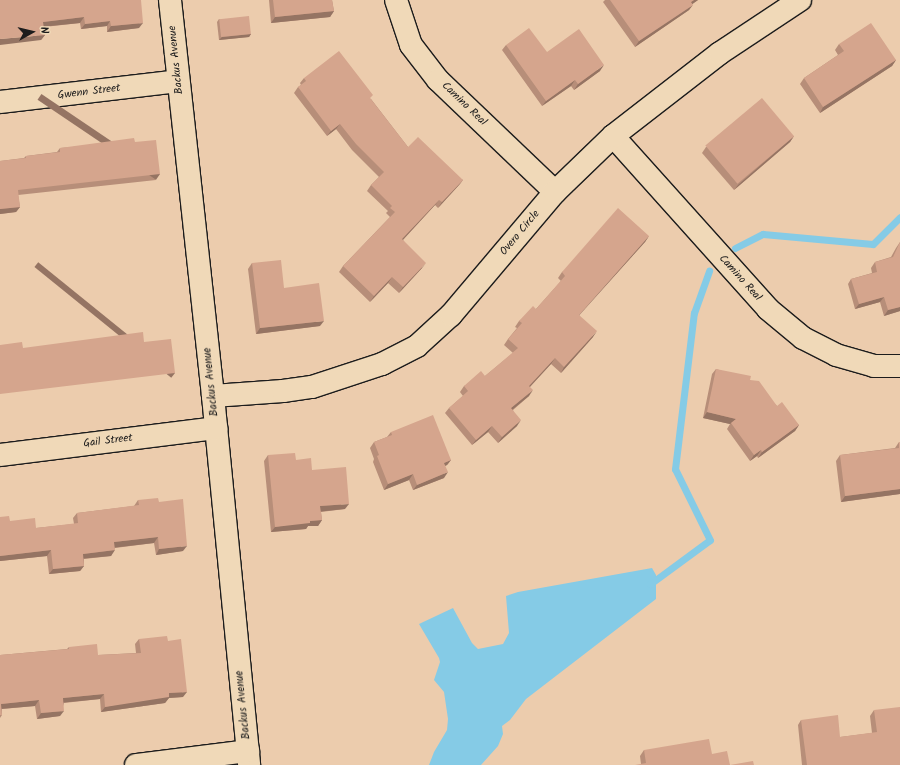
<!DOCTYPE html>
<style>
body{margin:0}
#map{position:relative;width:900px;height:765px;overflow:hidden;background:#ecccad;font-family:Kalam,sans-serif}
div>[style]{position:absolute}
.water>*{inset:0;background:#85cbe6}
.stream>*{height:7px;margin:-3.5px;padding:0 3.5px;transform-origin:3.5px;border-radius:3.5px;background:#85cbe6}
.roads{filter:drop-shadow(1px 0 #1c1c1c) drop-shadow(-1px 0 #1c1c1c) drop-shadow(0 1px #1c1c1c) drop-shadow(0 -1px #1c1c1c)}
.minor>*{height:22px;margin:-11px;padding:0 11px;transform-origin:11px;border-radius:11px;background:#f0d9b8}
.wall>*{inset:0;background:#b78e79}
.shaded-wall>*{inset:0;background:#957463;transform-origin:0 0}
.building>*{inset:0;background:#d5a58d;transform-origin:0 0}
span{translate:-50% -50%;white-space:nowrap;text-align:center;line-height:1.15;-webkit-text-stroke:4px #f0d9b8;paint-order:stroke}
.street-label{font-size:11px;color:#1c1c1c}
.north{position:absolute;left:12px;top:12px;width:40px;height:40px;-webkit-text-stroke:3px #f0d9b8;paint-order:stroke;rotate:82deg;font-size:11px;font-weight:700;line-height:16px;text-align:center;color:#1c1c1c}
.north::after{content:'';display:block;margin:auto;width:14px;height:18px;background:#1c1c1c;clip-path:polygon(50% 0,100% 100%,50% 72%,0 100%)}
</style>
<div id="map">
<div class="water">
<div style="clip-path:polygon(652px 568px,656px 575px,656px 599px,526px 699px,510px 720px,502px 726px,503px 734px,498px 746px,481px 765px,429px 765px,434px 752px,447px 730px,448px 719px,444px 692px,434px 680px,440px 662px,439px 658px,419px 624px,453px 608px,472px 643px,478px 649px,503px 644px,509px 633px,506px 596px,518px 592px)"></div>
</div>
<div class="stream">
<div style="left:735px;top:248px;width:31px;rotate:-27deg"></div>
<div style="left:763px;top:234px;width:110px;rotate:5.2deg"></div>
<div style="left:873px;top:244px;width:38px;rotate:-45deg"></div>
<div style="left:650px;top:584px;width:74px;rotate:-36.3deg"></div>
<div style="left:710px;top:540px;width:79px;rotate:-116.2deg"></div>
<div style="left:675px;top:469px;width:157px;rotate:-83.1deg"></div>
<div style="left:694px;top:313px;width:45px;rotate:-70.3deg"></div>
</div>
<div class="roads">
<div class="minor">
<div style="left:170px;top:0;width:398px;rotate:83.8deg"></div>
<div style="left:213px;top:396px;width:371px;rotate:84.4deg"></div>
<div style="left:396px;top:0;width:47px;rotate:71.6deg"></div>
<div style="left:411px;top:45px;width:44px;rotate:52.4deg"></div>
<div style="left:438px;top:80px;width:162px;rotate:43.7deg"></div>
<div style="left:0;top:102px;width:179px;rotate:-6.7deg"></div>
<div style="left:613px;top:136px;width:232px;rotate:48.1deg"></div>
<div style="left:768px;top:309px;width:45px;rotate:39.6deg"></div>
<div style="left:803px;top:338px;width:37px;rotate:27deg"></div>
<div style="left:836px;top:355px;width:40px;rotate:16deg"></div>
<div style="left:874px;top:366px;width:26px"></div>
<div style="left:213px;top:396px;width:70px;rotate:-4.1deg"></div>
<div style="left:283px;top:391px;width:29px;rotate:-8deg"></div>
<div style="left:312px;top:387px;width:74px;rotate:-18.2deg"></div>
<div style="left:382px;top:364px;width:39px;rotate:-27deg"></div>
<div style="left:417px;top:346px;width:46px;rotate:-42.4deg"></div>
<div style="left:451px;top:315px;width:161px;rotate:-49.8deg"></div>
<div style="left:555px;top:192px;width:81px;rotate:-44deg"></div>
<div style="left:613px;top:136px;width:135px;rotate:-37.8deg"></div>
<div style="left:720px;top:53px;width:96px;rotate:-33.5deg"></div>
<div style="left:0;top:455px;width:218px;rotate:-7.1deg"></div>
<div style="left:136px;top:765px;width:113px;rotate:-7.1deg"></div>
</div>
</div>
<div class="wall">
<div style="clip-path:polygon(0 0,141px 0,139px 28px,107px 32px,107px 26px,81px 29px,80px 23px,44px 27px,45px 35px,41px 40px)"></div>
<div style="clip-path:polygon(269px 0,332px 0,334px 11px,330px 17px,271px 23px)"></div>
<div style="clip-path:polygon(605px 0,698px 0,692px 4px,689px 10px,635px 47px,603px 2px)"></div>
<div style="clip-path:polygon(219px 19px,251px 34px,249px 37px,219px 40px,217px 22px)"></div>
<div style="clip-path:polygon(839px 44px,896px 60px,892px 66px,820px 113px,800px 84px,804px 78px,838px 55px,835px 50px)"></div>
<div style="clip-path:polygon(506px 45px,547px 52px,600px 71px,574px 90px,571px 86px,542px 106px,502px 50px)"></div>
<div style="clip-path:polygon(304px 78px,371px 99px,408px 147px,463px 180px,459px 185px,438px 208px,435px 205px,403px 240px,422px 268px,399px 293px,388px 283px,370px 302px,339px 272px,343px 266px,390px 217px,386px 213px,388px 211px,367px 191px,371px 185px,379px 177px,352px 150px,336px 129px,327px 136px,294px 93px,298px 87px,301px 85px,300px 83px)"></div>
<div style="clip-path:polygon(794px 136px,790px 142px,734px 190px,702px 153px,706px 147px)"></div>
<div style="clip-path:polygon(135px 142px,156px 180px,18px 195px,20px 207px,16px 212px,0 214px,0 161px,24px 158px,26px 156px,57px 152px,60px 148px)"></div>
<div style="clip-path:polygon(649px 236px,645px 242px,579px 315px,593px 337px,561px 373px,551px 364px,530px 387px,529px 396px,513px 410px,517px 426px,498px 443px,488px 432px,472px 445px,445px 413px,449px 408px,463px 396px,460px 392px,464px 386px,485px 376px,513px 353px,504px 345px,508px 339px,517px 328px,515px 327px,519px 321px,536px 309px,561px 281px,558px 278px,562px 272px)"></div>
<div style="clip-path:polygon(900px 242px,900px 311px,884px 316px,880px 302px,855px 309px,848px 284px,851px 279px,872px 273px,871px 268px,875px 262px,891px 257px,896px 248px)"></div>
<div style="clip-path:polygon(252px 263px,284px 288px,320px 326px,256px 334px,248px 269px)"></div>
<div style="clip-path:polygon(716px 369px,750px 380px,777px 406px,799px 425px,795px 431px,758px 458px,757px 456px,750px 461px,727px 429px,730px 424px,703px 418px,712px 374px)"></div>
<div style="clip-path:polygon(391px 432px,451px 460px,447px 465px,445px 466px,444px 478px,413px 490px,409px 480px,384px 490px,373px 462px,374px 459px,370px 448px,374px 442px,387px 437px)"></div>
<div style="clip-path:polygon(899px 442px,900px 442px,900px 494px,841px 502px,836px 461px,840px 455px,895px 448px)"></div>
<div style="clip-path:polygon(268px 455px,296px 460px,312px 470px,345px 509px,321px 512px,322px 520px,318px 526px,308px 526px,306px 529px,271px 532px,264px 461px)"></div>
<div style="clip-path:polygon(138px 500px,159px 502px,183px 551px,156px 555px,154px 543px,115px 548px,111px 556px,84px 559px,84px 566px,80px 571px,49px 574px,47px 556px,0 561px,0 517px,10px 521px,36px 528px,74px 524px,73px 518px,77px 513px,134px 506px)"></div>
<div style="clip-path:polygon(139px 639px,168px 641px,183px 697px,169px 698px,165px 703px,101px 712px,100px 699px,64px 703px,60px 716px,37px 719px,35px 706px,2px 709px,2px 715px,0 718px,0 655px,67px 649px,69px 647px,98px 655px,136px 653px,135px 644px)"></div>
<div style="clip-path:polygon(874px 710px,900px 765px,802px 765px,798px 725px,801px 720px,840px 737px,872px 733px,870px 716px)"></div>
<div style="clip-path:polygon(644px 750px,712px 754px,730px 765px,641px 764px,640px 756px)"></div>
</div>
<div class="shaded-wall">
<div style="clip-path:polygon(694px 0,698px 0,687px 8px,691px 2px)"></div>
<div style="clip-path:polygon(693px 5px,689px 10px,635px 47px,639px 41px)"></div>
<div style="clip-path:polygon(334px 11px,330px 17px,271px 23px,275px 17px)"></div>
<div style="clip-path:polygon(84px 17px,80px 23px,40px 27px,43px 22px)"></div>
<div style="clip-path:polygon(110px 21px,107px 26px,81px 29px,85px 24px)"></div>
<div style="clip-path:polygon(143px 23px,139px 28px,107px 32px,111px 26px)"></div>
<div style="clip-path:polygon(251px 34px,249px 37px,219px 40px,222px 37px)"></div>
<div style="clip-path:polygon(45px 35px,41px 40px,0 45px,0 39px)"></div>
<div style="clip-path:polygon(896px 60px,892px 66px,820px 113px,823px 107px)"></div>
<div style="clip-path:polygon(604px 65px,600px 71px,574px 90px,578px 84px)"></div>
<div style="clip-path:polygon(575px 80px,571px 86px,542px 106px,546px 101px)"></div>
<div style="clip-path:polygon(340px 124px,336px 129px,327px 136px,331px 131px)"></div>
<div style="clip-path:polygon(794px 136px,790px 142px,734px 190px,738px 185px)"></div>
<div style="left:160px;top:174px;width:7px;height:143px;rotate:124deg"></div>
<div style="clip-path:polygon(463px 180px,459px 185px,438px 208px,442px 202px)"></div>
<div style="clip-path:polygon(439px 200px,435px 205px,398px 245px,402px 239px)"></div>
<div style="clip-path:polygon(20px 207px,16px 212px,0 214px,0 209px)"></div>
<div style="clip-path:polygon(649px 236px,645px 242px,575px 320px,579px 315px)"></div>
<div style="clip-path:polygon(426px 263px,422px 268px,399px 293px,403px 287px)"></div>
<div style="clip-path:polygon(392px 277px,388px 283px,370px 302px,374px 296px)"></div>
<div style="clip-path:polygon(884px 297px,880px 302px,855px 309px,859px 304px)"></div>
<div style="clip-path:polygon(900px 307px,900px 311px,884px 316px,888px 310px)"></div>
<div style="clip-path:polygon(324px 321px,320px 326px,256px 334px,260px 328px)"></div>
<div style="clip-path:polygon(597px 331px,593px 337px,561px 373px,564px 367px)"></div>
<div style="clip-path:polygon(555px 358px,551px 364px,525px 392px,529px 386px)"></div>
<div style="left:175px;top:373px;width:6px;height:176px;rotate:129deg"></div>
<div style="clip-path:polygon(533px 390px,529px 396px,507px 414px,511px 408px)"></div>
<div style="clip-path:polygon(707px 412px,736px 419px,730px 424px,703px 418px)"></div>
<div style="clip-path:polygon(521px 420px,517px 426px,498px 443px,502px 437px)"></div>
<div style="clip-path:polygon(799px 425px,795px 431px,758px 458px,762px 452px)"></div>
<div style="clip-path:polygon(492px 426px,488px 432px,472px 445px,476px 440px)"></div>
<div style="clip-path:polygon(761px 450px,757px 456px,750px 461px,754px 455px)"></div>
<div style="clip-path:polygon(451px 460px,447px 465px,440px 468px,444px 463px)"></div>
<div style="clip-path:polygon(448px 472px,444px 478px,413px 490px,417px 485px)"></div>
<div style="clip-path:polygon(413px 474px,409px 480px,384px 490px,388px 484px)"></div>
<div style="clip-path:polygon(900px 489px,900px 494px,841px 502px,845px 496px)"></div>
<div style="clip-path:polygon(349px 504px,345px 509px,316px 512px,320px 506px)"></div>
<div style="clip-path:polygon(322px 520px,318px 526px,308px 526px,306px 529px,271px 532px,275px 527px,310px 521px)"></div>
<div style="clip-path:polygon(158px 537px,154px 543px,111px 548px,114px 542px)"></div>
<div style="clip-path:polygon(187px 546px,183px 551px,156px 555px,159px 549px)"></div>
<div style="clip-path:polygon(51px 550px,47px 556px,0 561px,0 556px)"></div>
<div style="clip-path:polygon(115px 550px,111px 556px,79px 559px,83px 554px)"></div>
<div style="clip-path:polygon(84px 566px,80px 571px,49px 574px,53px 569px)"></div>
<div style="clip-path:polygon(187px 692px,183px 697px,169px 698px,165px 703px,101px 712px,105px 707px,169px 693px)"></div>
<div style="clip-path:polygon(104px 694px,100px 699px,59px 703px,63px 698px)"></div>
<div style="clip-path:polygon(39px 700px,35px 706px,0 709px,1px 704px)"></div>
<div style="clip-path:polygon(64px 711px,60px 716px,37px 719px,41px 713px)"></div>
</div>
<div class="building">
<div style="clip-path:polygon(0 0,141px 0,143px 23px,111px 26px,110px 21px,85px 24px,84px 17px,43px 22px,45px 35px,0 39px)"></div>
<div style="clip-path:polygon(273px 0,332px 0,334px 11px,275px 17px)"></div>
<div style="clip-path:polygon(610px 0,694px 0,691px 2px,693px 5px,639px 41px)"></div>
<div style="left:249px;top:16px;width:18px;height:30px;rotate:84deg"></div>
<div style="clip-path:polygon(871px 23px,896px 60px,823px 107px,804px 78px,844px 51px,839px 44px)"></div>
<div style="clip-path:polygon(529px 28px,547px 52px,579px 29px,604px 65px,578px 84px,575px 80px,546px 101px,506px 45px)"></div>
<div style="clip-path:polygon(339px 51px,373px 95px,370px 98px,408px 147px,418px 137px,463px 180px,442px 202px,439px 200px,402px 239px,426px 263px,403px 287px,392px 277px,374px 296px,343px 266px,395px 212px,390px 208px,392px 206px,371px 185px,384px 172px,356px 144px,340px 124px,331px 131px,298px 87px,306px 81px,304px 78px)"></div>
<div style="left:762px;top:98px;width:50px;height:74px;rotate:50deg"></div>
<div style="clip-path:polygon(134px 138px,135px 142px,156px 140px,160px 174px,18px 190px,20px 207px,0 209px,0 161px,26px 158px,26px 156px,60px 152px,60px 148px)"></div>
<div style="clip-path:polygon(618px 208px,649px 236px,579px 315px,597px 331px,564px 367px,555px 358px,529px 386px,533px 390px,511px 408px,521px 420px,502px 437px,492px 426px,476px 440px,449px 408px,468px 391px,464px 386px,481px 371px,485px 376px,518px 348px,508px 339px,522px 323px,519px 321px,533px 306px,536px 309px,565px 276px,562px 272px)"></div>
<div style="clip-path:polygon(900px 242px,900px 307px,888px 310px,884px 297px,859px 304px,851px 279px,877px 272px,875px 262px,893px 257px)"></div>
<div style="clip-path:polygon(281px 260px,284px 288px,319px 283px,324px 321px,260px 328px,252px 263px)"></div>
<div style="clip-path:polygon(143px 332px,144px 342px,171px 339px,175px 373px,0 394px,0 345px,22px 342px,23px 348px)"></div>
<div style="clip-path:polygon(716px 369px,751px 376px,750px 380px,759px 381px,777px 406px,782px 402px,799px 425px,762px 452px,761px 450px,754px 455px,731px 423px,736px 419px,707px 412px)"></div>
<div style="clip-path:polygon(433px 415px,451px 460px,444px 463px,448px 472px,417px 485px,413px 474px,388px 484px,377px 456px,379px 455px,374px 442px,392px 435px,391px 432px)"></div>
<div style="clip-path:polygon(899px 442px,900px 442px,900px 489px,845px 496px,840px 455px,899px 448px)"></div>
<div style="clip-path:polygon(295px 453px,296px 460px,311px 458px,312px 470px,346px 467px,349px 504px,320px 506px,322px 520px,310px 521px,310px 523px,275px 527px,268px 455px)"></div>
<div style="clip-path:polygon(158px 498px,159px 502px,183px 499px,187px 546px,159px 549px,158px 537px,114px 542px,115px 550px,83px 554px,84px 566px,53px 569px,51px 550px,0 556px,0 517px,9px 516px,10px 521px,35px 518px,36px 528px,78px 523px,77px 513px,139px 505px,138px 500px)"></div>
<div style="clip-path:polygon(167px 636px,168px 641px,181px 639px,187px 692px,169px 693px,169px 697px,105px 707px,104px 694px,63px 698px,64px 711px,41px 713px,39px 700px,1px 704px,2px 715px,0 715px,0 655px,69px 649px,69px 647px,97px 644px,98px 655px,141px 653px,139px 639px)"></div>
<div style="clip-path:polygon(900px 707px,900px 765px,807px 765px,801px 720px,838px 715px,840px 737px,877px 732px,874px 710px)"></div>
<div style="clip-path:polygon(709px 739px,712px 754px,727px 751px,730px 765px,753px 761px,754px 765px,635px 765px,646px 763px,644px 750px)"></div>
</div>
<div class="street-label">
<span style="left:176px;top:60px;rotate:-96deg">Backus Avenue</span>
<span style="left:89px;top:92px;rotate:-7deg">Gwenn Street</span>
<span style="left:464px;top:104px;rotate:44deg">Camino Real</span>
<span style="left:520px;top:233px;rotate:-50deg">Overo Circle</span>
<span style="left:740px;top:278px;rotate:48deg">Camino Real</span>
<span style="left:211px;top:382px;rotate:-96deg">Backus Avenue</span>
<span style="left:108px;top:441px;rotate:-7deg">Gail Street</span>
<span style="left:243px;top:705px;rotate:-96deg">Backus Avenue</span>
</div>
<div class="north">N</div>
</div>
